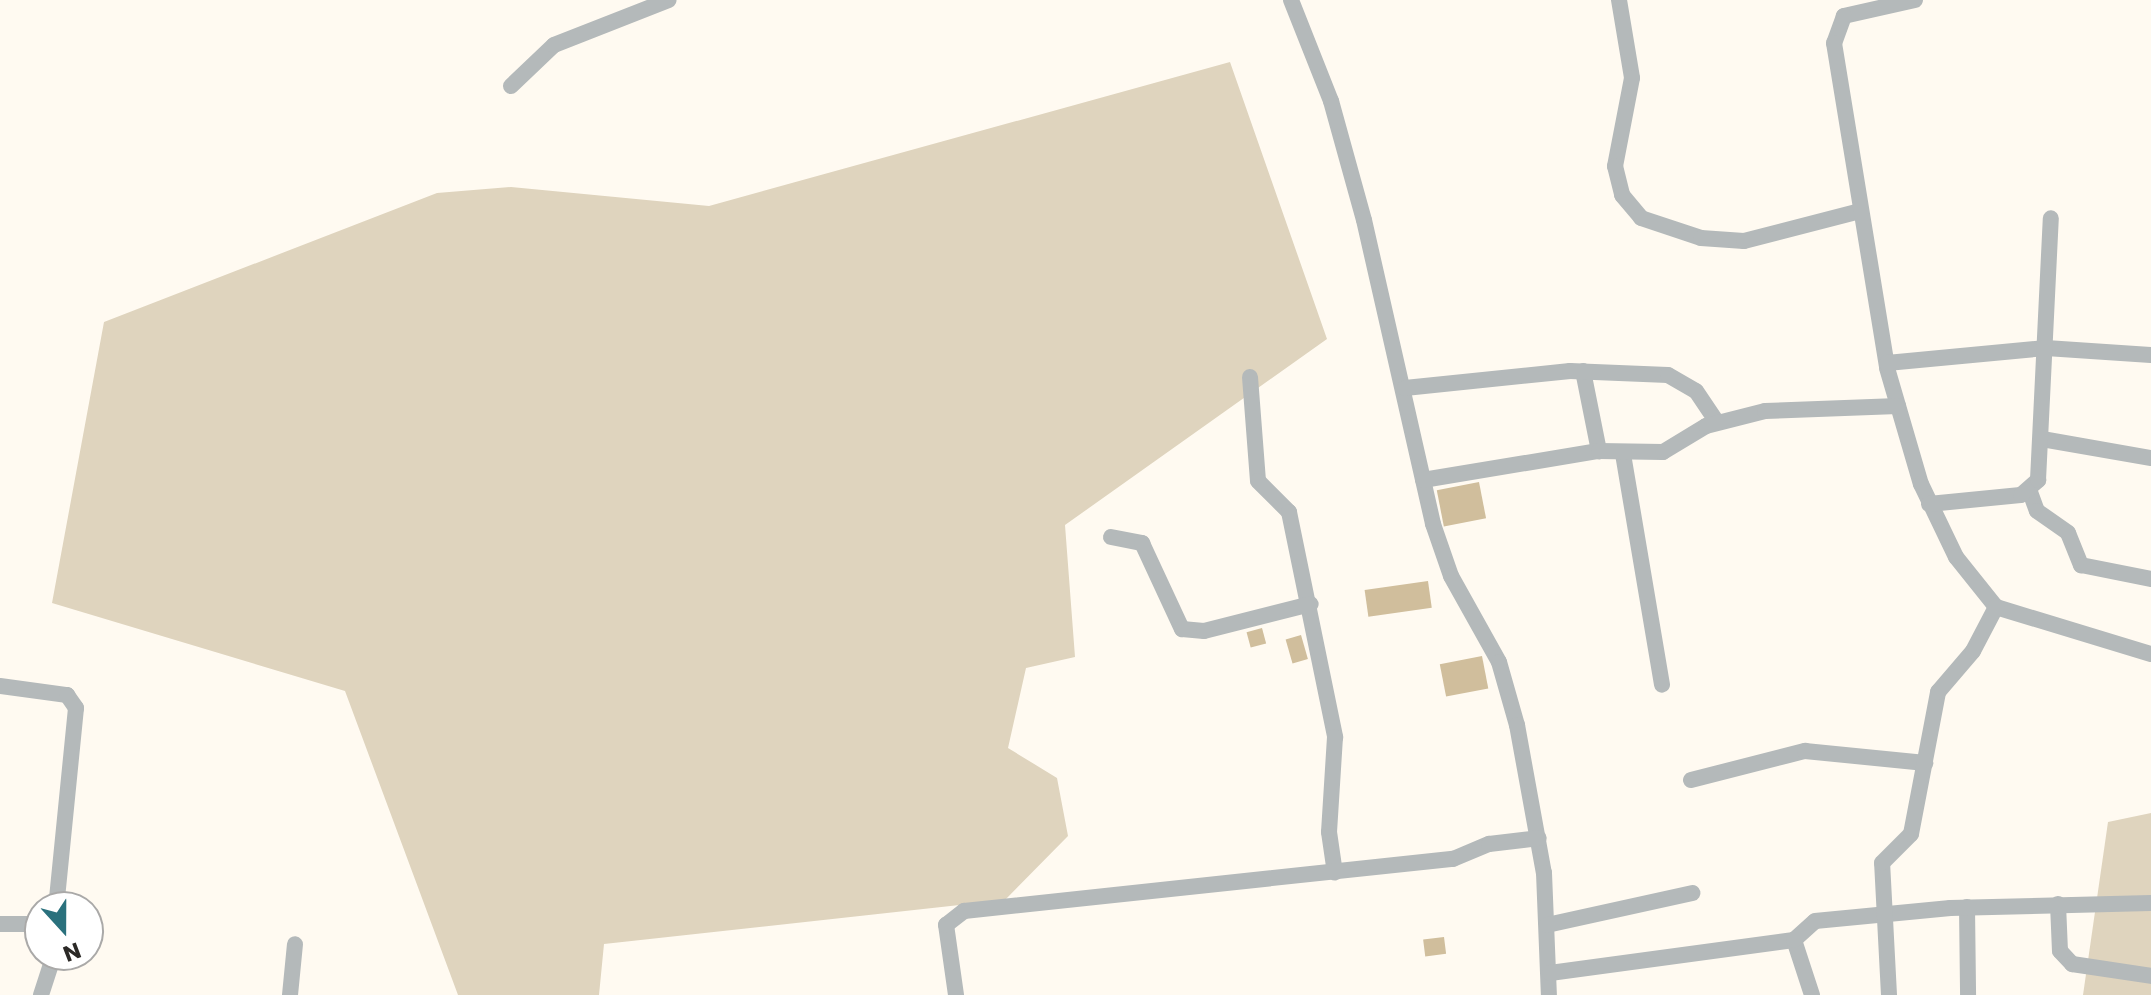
<!DOCTYPE html>
<style>
body{margin:0}
#map{position:relative;width:2151px;height:995px;overflow:hidden;background:#fffaf1;font-family:Poppins,sans-serif}
div>[style]{position:absolute}
.green>*{inset:0;background:#dfd4be}
.building>*{inset:0;background:#d0be9c;transform-origin:0 0}
.street>*{height:16px;margin:-8px;padding:0 8px;transform-origin:8px;border-radius:8px;background:#b4b9ba}
span{translate:-50% -50%;white-space:nowrap;text-align:center;line-height:1.15;-webkit-text-stroke:7px #fff;paint-order:stroke}
.north{position:absolute;left:24px;top:891px;width:80px;height:80px;box-sizing:border-box;background:#fff;border:2px solid #aaa9a8;border-radius:50%;rotate:159deg;font-size:22px;font-weight:700;line-height:32px;text-align:center;color:#2b2926}
.north::after{content:'';display:block;margin:auto;width:28px;height:36px;background:#2a717d;clip-path:polygon(50% 0,100% 100%,50% 72%,0 100%)}
</style>
<div id="map">
<div class="green">
<div style="clip-path:polygon(1230px 62px,1327px 339px,1065px 525px,1075px 657px,1026px 668px,1008px 748px,1057px 778px,1068px 836px,1005px 900px,604px 944px,599px 995px,458px 995px,345px 691px,52px 603px,104px 322px,437px 193px,511px 187px,709px 206px)"></div>
<div style="clip-path:polygon(2151px 813px,2151px 995px,2083px 995px,2108px 822px)"></div>
</div>
<div class="building">
<div style="left:1479px;top:482px;width:37px;height:43px;rotate:79deg"></div>
<div style="left:1428px;top:581px;width:27px;height:64px;rotate:82deg"></div>
<div style="left:1262px;top:628px;width:16px;height:16px;rotate:75deg"></div>
<div style="left:1301px;top:635px;width:25px;height:16px;rotate:74deg"></div>
<div style="left:1482px;top:656px;width:33px;height:43px;rotate:79deg"></div>
<div style="left:1444px;top:937px;width:17px;height:21px;rotate:83deg"></div>
</div>
<div class="street">
<div style="left:1291px;top:0;width:109px;rotate:68.4deg"></div>
<div style="left:1331px;top:101px;width:123px;rotate:74.5deg"></div>
<div style="left:1364px;top:220px;width:312px;rotate:77.2deg"></div>
<div style="left:1433px;top:524px;width:55px;rotate:70.9deg"></div>
<div style="left:1451px;top:576px;width:98px;rotate:60.8deg"></div>
<div style="left:1499px;top:662px;width:66px;rotate:74.1deg"></div>
<div style="left:1517px;top:725px;width:150px;rotate:79.7deg"></div>
<div style="left:1544px;top:873px;width:122px;rotate:87.7deg"></div>
<div style="left:1619px;top:0;width:79px;rotate:80.5deg"></div>
<div style="left:1632px;top:78px;width:90px;rotate:100.9deg"></div>
<div style="left:1615px;top:166px;width:30px;rotate:76deg"></div>
<div style="left:1622px;top:195px;width:30px;rotate:50deg"></div>
<div style="left:1641px;top:218px;width:63px;rotate:18.4deg"></div>
<div style="left:1701px;top:238px;width:43px;rotate:4deg"></div>
<div style="left:1744px;top:241px;width:120px;rotate:-14.5deg"></div>
<div style="left:1915px;top:0;width:73px;rotate:167.3deg"></div>
<div style="left:1844px;top:16px;width:29px;rotate:110deg"></div>
<div style="left:1834px;top:43px;width:329px;rotate:80.7deg"></div>
<div style="left:1887px;top:368px;width:121px;rotate:73.7deg"></div>
<div style="left:1921px;top:484px;width:81px;rotate:64.4deg"></div>
<div style="left:1956px;top:557px;width:64px;rotate:51.3deg"></div>
<div style="left:1996px;top:607px;width:162px;rotate:16.9deg"></div>
<div style="left:511px;top:86px;width:59px;rotate:-43.6deg"></div>
<div style="left:554px;top:45px;width:123px;rotate:-21.4deg"></div>
<div style="left:1887px;top:363px;width:160px;rotate:-5.4deg"></div>
<div style="left:2046px;top:348px;width:105px;rotate:3.8deg"></div>
<div style="left:1583px;top:371px;width:82px;rotate:78.7deg"></div>
<div style="left:1250px;top:377px;width:104px;rotate:85.6deg"></div>
<div style="left:1258px;top:481px;width:44px;rotate:45deg"></div>
<div style="left:1289px;top:512px;width:230px;rotate:78.4deg"></div>
<div style="left:1335px;top:737px;width:95px;rotate:93.6deg"></div>
<div style="left:1329px;top:832px;width:41px;rotate:81.7deg"></div>
<div style="left:1405px;top:388px;width:166px;rotate:-5.9deg"></div>
<div style="left:1570px;top:371px;width:98px;rotate:2.3deg"></div>
<div style="left:1668px;top:375px;width:32px;rotate:30deg"></div>
<div style="left:1696px;top:391px;width:37px;rotate:56deg"></div>
<div style="left:2042px;top:439px;width:111px;rotate:9.9deg"></div>
<div style="left:1623px;top:454px;width:234px;rotate:80.4deg"></div>
<div style="left:1423px;top:480px;width:178px;rotate:-9.4deg"></div>
<div style="left:1599px;top:451px;width:64px;rotate:0.9deg"></div>
<div style="left:1663px;top:452px;width:50px;rotate:-31.2deg"></div>
<div style="left:1706px;top:426px;width:61px;rotate:-14.3deg"></div>
<div style="left:1765px;top:411px;width:133px;rotate:-2.2deg"></div>
<div style="left:2030px;top:492px;width:20px;rotate:70deg"></div>
<div style="left:2037px;top:511px;width:38px;rotate:35deg"></div>
<div style="left:2068px;top:533px;width:35px;rotate:68deg"></div>
<div style="left:2081px;top:565px;width:71px;rotate:11.3deg"></div>
<div style="left:1929px;top:504px;width:92px;rotate:-5.6deg"></div>
<div style="left:2021px;top:495px;width:23px;rotate:-41deg"></div>
<div style="left:2038px;top:480px;width:262px;rotate:-87.2deg"></div>
<div style="left:1111px;top:537px;width:32px;rotate:11deg"></div>
<div style="left:1142px;top:543px;width:95px;rotate:65.1deg"></div>
<div style="left:1182px;top:629px;width:22px;rotate:5deg"></div>
<div style="left:1204px;top:631px;width:110px;rotate:-14.2deg"></div>
<div style="left:0;top:686px;width:68px;rotate:7.7deg"></div>
<div style="left:67px;top:695px;width:16px;rotate:55deg"></div>
<div style="left:76px;top:708px;width:200px;rotate:95.7deg"></div>
<div style="left:1691px;top:780px;width:118px;rotate:-14.3deg"></div>
<div style="left:1805px;top:751px;width:121px;rotate:5.7deg"></div>
<div style="left:2058px;top:904px;width:47px;rotate:87.6deg"></div>
<div style="left:2060px;top:951px;width:18px;rotate:47deg"></div>
<div style="left:2072px;top:964px;width:80px;rotate:8.6deg"></div>
<div style="left:1967px;top:907px;width:88px;rotate:89.3deg"></div>
<div style="left:0;top:924px;width:40px"></div>
<div style="left:1547px;top:925px;width:149px;rotate:-12.4deg"></div>
<div style="left:1550px;top:973px;width:246px;rotate:-7.7deg"></div>
<div style="left:41px;top:995px;width:42px;rotate:-72deg"></div>
<div style="left:290px;top:995px;width:51px;rotate:-84.4deg"></div>
<div style="left:956px;top:995px;width:71px;rotate:-98.1deg"></div>
<div style="left:946px;top:925px;width:23px;rotate:-38deg"></div>
<div style="left:964px;top:911px;width:492px;rotate:-6.1deg"></div>
<div style="left:1453px;top:859px;width:39px;rotate:-23deg"></div>
<div style="left:1489px;top:844px;width:50px;rotate:-6.8deg"></div>
<div style="left:1812px;top:995px;width:58px;rotate:-108.1deg"></div>
<div style="left:1794px;top:940px;width:28px;rotate:-42deg"></div>
<div style="left:1815px;top:921px;width:136px;rotate:-5.5deg"></div>
<div style="left:1950px;top:908px;width:201px;rotate:-1.4deg"></div>
<div style="left:1889px;top:995px;width:132px;rotate:-93deg"></div>
<div style="left:1882px;top:863px;width:41px;rotate:-45deg"></div>
<div style="left:1911px;top:834px;width:145px;rotate:-79.2deg"></div>
<div style="left:1938px;top:692px;width:54px;rotate:-49.5deg"></div>
<div style="left:1973px;top:651px;width:50px;rotate:-62.4deg"></div>
</div>
<div class="north">N</div>
</div>
